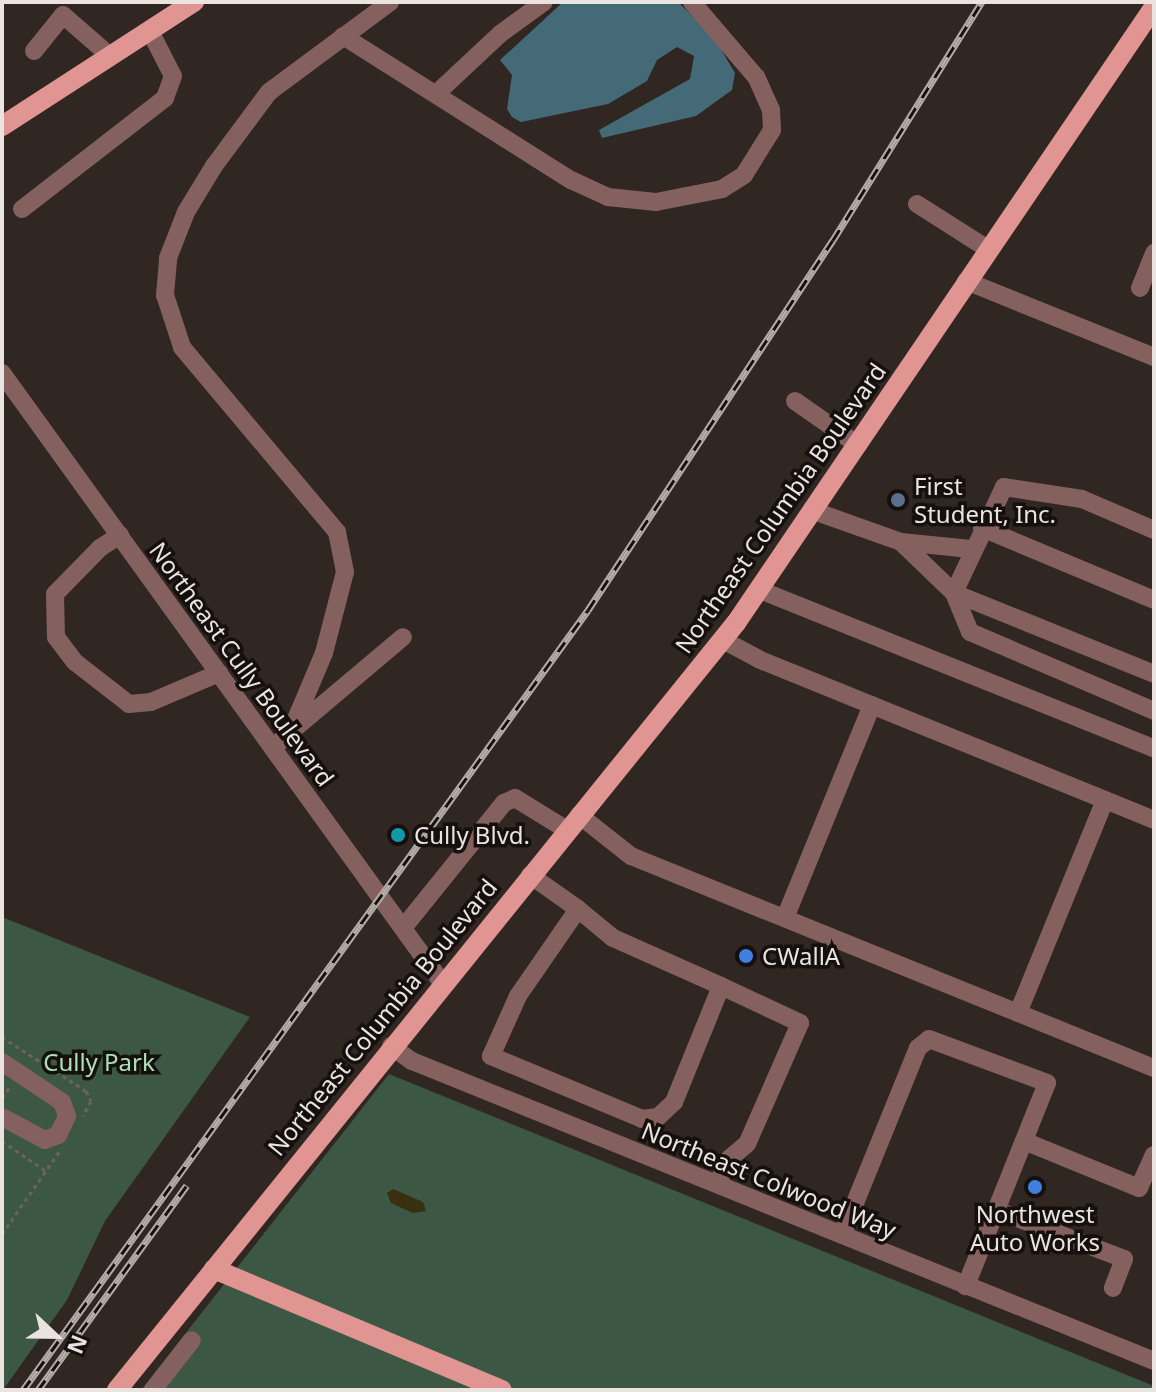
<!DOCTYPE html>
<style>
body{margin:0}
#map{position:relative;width:1156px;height:1392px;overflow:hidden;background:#302622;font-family:"Noto Sans",sans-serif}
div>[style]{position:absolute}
.green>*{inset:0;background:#3c5743}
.sand>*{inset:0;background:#38300f}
.water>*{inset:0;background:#446a77}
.path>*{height:3px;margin-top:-1.5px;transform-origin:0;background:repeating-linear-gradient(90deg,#6c6360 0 4px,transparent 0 8px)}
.minor>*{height:18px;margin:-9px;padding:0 9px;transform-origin:9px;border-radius:9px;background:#84605e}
.major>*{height:20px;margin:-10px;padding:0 10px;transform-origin:10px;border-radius:10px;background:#e09592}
.rail>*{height:7px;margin-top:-3.5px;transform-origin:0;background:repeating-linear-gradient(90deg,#15100e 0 12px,#b4aca9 0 24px);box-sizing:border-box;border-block:2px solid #b4aca9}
.dots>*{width:22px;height:22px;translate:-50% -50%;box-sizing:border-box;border:4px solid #15100e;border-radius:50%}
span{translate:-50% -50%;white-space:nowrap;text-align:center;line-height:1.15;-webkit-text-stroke:7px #15100e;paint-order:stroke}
.poi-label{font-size:24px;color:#eae3e0}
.left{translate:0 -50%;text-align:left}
.street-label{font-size:24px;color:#eae3e0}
.park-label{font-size:24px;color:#abe0b9}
.frame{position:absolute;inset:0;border:4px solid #eae3e0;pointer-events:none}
.north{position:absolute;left:16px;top:1296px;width:80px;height:80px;-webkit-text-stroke:6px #15100e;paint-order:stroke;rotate:112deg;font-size:22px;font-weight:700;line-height:32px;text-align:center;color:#eae3e0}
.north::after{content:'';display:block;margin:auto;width:28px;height:36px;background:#eae3e0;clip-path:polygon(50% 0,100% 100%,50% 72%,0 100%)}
</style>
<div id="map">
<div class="green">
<div style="clip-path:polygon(2px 917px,250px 1017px,105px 1221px,67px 1300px,3px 1390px)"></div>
<div style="clip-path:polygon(389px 1074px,1154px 1386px,1154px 1390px,141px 1390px)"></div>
</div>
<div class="sand">
<div style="clip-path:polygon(393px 1189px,423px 1202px,426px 1211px,413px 1213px,391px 1203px,387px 1193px)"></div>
</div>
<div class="water">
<div style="clip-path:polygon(563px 2px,678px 2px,713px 36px,735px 73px,732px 90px,696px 116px,602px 138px,599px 130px,690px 79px,694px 56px,677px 47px,657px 60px,647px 81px,608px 104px,521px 122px,512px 117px,507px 109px,512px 75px,500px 60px)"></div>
</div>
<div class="path">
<div style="left:2px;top:1037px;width:100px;rotate:32.7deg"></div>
<div style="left:86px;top:1091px;width:11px;rotate:63deg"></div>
<div style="left:91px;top:1101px;width:17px;rotate:118deg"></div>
<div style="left:2px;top:1098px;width:16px;rotate:-55deg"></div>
<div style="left:2px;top:1141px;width:53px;rotate:34.3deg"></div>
<div style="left:2px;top:1234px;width:100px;rotate:-55.2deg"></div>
</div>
<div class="minor">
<div style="left:343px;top:36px;width:270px;rotate:32.3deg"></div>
<div style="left:571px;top:180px;width:41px;rotate:24.7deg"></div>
<div style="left:608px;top:197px;width:48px;rotate:5.9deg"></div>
<div style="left:656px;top:202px;width:67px;rotate:-11.1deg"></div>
<div style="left:722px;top:189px;width:26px;rotate:-32deg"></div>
<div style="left:744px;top:175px;width:53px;rotate:-58.1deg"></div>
<div style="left:772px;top:130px;width:20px;rotate:-93deg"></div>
<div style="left:771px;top:110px;width:36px;rotate:-114deg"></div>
<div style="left:756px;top:77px;width:99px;rotate:-130.5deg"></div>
<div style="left:34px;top:51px;width:46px;rotate:-51.1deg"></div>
<div style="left:63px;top:15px;width:62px;rotate:41.1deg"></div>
<div style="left:437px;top:93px;width:86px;rotate:-43.1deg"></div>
<div style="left:500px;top:34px;width:54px;rotate:-36deg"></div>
<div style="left:917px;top:204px;width:84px;rotate:32.4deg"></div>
<div style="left:22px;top:209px;width:181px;rotate:-37.8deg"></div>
<div style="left:165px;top:98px;width:23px;rotate:-70deg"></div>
<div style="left:173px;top:76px;width:51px;rotate:-117.1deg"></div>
<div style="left:966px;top:281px;width:203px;rotate:22deg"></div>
<div style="left:1140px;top:288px;width:38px;rotate:-68deg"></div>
<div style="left:2px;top:373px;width:754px;rotate:54.18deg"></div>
<div style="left:795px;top:401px;width:77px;rotate:34.9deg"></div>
<div style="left:814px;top:511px;width:92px;rotate:19.6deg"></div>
<div style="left:901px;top:542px;width:70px;rotate:5.7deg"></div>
<div style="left:982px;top:528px;width:186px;rotate:22.7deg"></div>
<div style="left:1154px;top:530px;width:78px;rotate:-156.7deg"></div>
<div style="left:1082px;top:499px;width:79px;rotate:-171.3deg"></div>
<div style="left:1004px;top:487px;width:117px;rotate:115.3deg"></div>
<div style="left:954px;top:593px;width:216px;rotate:22deg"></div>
<div style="left:120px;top:535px;width:24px;rotate:147deg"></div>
<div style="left:100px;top:548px;width:64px;rotate:134.4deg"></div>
<div style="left:55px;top:594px;width:43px;rotate:88.7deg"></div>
<div style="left:56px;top:637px;width:31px;rotate:53deg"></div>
<div style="left:75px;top:662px;width:68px;rotate:37.9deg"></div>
<div style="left:129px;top:704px;width:22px;rotate:-5deg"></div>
<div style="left:151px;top:702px;width:74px;rotate:-23.1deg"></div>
<div style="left:901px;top:542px;width:74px;rotate:43.9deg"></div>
<div style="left:954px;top:593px;width:42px;rotate:67.7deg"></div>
<div style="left:970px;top:632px;width:200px;rotate:23.2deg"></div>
<div style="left:760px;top:590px;width:424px;rotate:21.9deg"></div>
<div style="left:723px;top:640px;width:40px;rotate:28deg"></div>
<div style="left:758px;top:659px;width:427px;rotate:22.1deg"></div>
<div style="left:295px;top:728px;width:141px;rotate:-40.1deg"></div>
<div style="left:273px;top:748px;width:25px;rotate:-43deg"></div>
<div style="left:291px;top:731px;width:85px;rotate:-67.1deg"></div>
<div style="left:324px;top:653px;width:84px;rotate:-75.5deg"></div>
<div style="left:345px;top:572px;width:41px;rotate:-101.3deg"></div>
<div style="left:337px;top:532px;width:241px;rotate:-130deg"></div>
<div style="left:182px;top:347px;width:55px;rotate:-108.1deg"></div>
<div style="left:165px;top:295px;width:37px;rotate:-85deg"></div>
<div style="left:168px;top:258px;width:49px;rotate:-68.6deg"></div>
<div style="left:186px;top:212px;width:54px;rotate:-58.7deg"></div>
<div style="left:214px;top:166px;width:92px;rotate:-53.4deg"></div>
<div style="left:269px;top:92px;width:151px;rotate:-36.6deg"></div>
<div style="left:579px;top:815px;width:66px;rotate:38.3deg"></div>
<div style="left:631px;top:856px;width:564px;rotate:22.07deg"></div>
<div style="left:530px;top:875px;width:59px;rotate:35.3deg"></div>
<div style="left:578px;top:909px;width:106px;rotate:124.6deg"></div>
<div style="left:518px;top:996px;width:66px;rotate:114.2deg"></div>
<div style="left:491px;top:1056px;width:164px;rotate:22.6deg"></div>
<div style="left:642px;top:1119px;width:16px;rotate:-7deg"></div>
<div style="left:658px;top:1117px;width:22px;rotate:-43deg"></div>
<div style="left:674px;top:1102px;width:125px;rotate:-67.9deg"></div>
<div style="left:721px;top:986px;width:118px;rotate:-156deg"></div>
<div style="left:613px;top:938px;width:45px;rotate:-140.4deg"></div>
<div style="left:785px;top:918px;width:230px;rotate:-67.8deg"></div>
<div style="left:403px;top:928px;width:161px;rotate:-51.1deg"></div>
<div style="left:504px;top:803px;width:12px;rotate:-24deg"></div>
<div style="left:515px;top:798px;width:61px;rotate:31.6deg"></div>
<div style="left:1018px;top:1013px;width:230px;rotate:-67.8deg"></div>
<div style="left:391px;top:1046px;width:26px;rotate:36deg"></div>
<div style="left:412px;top:1061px;width:800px;rotate:22.01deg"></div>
<div style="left:2px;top:1062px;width:72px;rotate:33.7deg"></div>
<div style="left:62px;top:1102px;width:15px;rotate:70deg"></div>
<div style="left:67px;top:1116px;width:21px;rotate:115deg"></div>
<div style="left:58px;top:1135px;width:14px;rotate:159deg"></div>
<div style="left:45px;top:1140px;width:49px;rotate:-151.9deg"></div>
<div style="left:1024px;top:1141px;width:124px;rotate:22.2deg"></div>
<div style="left:1139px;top:1188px;width:36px;rotate:-66deg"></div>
<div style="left:717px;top:1184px;width:28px;rotate:-64deg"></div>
<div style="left:729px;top:1159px;width:23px;rotate:-40deg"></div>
<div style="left:747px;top:1144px;width:132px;rotate:-66.3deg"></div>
<div style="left:800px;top:1023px;width:87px;rotate:-154.9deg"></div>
<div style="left:996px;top:1210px;width:137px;rotate:20.9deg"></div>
<div style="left:1124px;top:1259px;width:31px;rotate:111deg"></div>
<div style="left:842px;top:1235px;width:202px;rotate:-67.9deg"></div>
<div style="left:918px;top:1048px;width:14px;rotate:-39deg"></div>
<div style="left:929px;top:1039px;width:126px;rotate:20.4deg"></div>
<div style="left:1047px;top:1083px;width:219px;rotate:111.8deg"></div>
<div style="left:153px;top:1390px;width:63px;rotate:-52deg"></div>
</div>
<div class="major">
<div style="left:2px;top:126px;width:229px;rotate:-32.9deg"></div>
<div style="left:214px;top:1269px;width:312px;rotate:22.8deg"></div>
<div style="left:117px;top:1390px;width:986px;rotate:-51.1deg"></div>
<div style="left:736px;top:623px;width:744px;rotate:-55.84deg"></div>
</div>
<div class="rail">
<div style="left:23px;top:1390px;width:963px;rotate:-54.08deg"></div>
<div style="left:588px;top:610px;width:444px;rotate:-56.5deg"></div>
<div style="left:833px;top:240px;width:281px;rotate:-58deg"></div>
<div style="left:38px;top:1390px;width:253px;rotate:-54deg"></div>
</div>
<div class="dots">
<div style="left:898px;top:500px;background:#5c6f8a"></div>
<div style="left:398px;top:835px;background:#0f9aa8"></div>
<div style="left:746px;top:956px;background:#3f7fe0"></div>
<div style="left:1035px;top:1187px;background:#3f7fe0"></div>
</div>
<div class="poi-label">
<span class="left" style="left:914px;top:500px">First<br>Student, Inc.</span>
<span class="left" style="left:414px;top:835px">Cully Blvd.</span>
<span class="left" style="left:762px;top:956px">CWallA</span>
<span style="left:1035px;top:1228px">Northwest<br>Auto Works</span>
</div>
<div class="street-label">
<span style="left:780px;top:508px;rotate:-55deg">Northeast Columbia Boulevard</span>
<span style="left:242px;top:664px;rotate:54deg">Northeast Cully Boulevard</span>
<span style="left:382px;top:1017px;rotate:-51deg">Northeast Columbia Boulevard</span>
<span style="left:769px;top:1180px;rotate:22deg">Northeast Colwood Way</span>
</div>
<div class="park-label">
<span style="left:99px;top:1062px">Cully Park</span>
</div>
<div class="frame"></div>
<div class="north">N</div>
</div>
